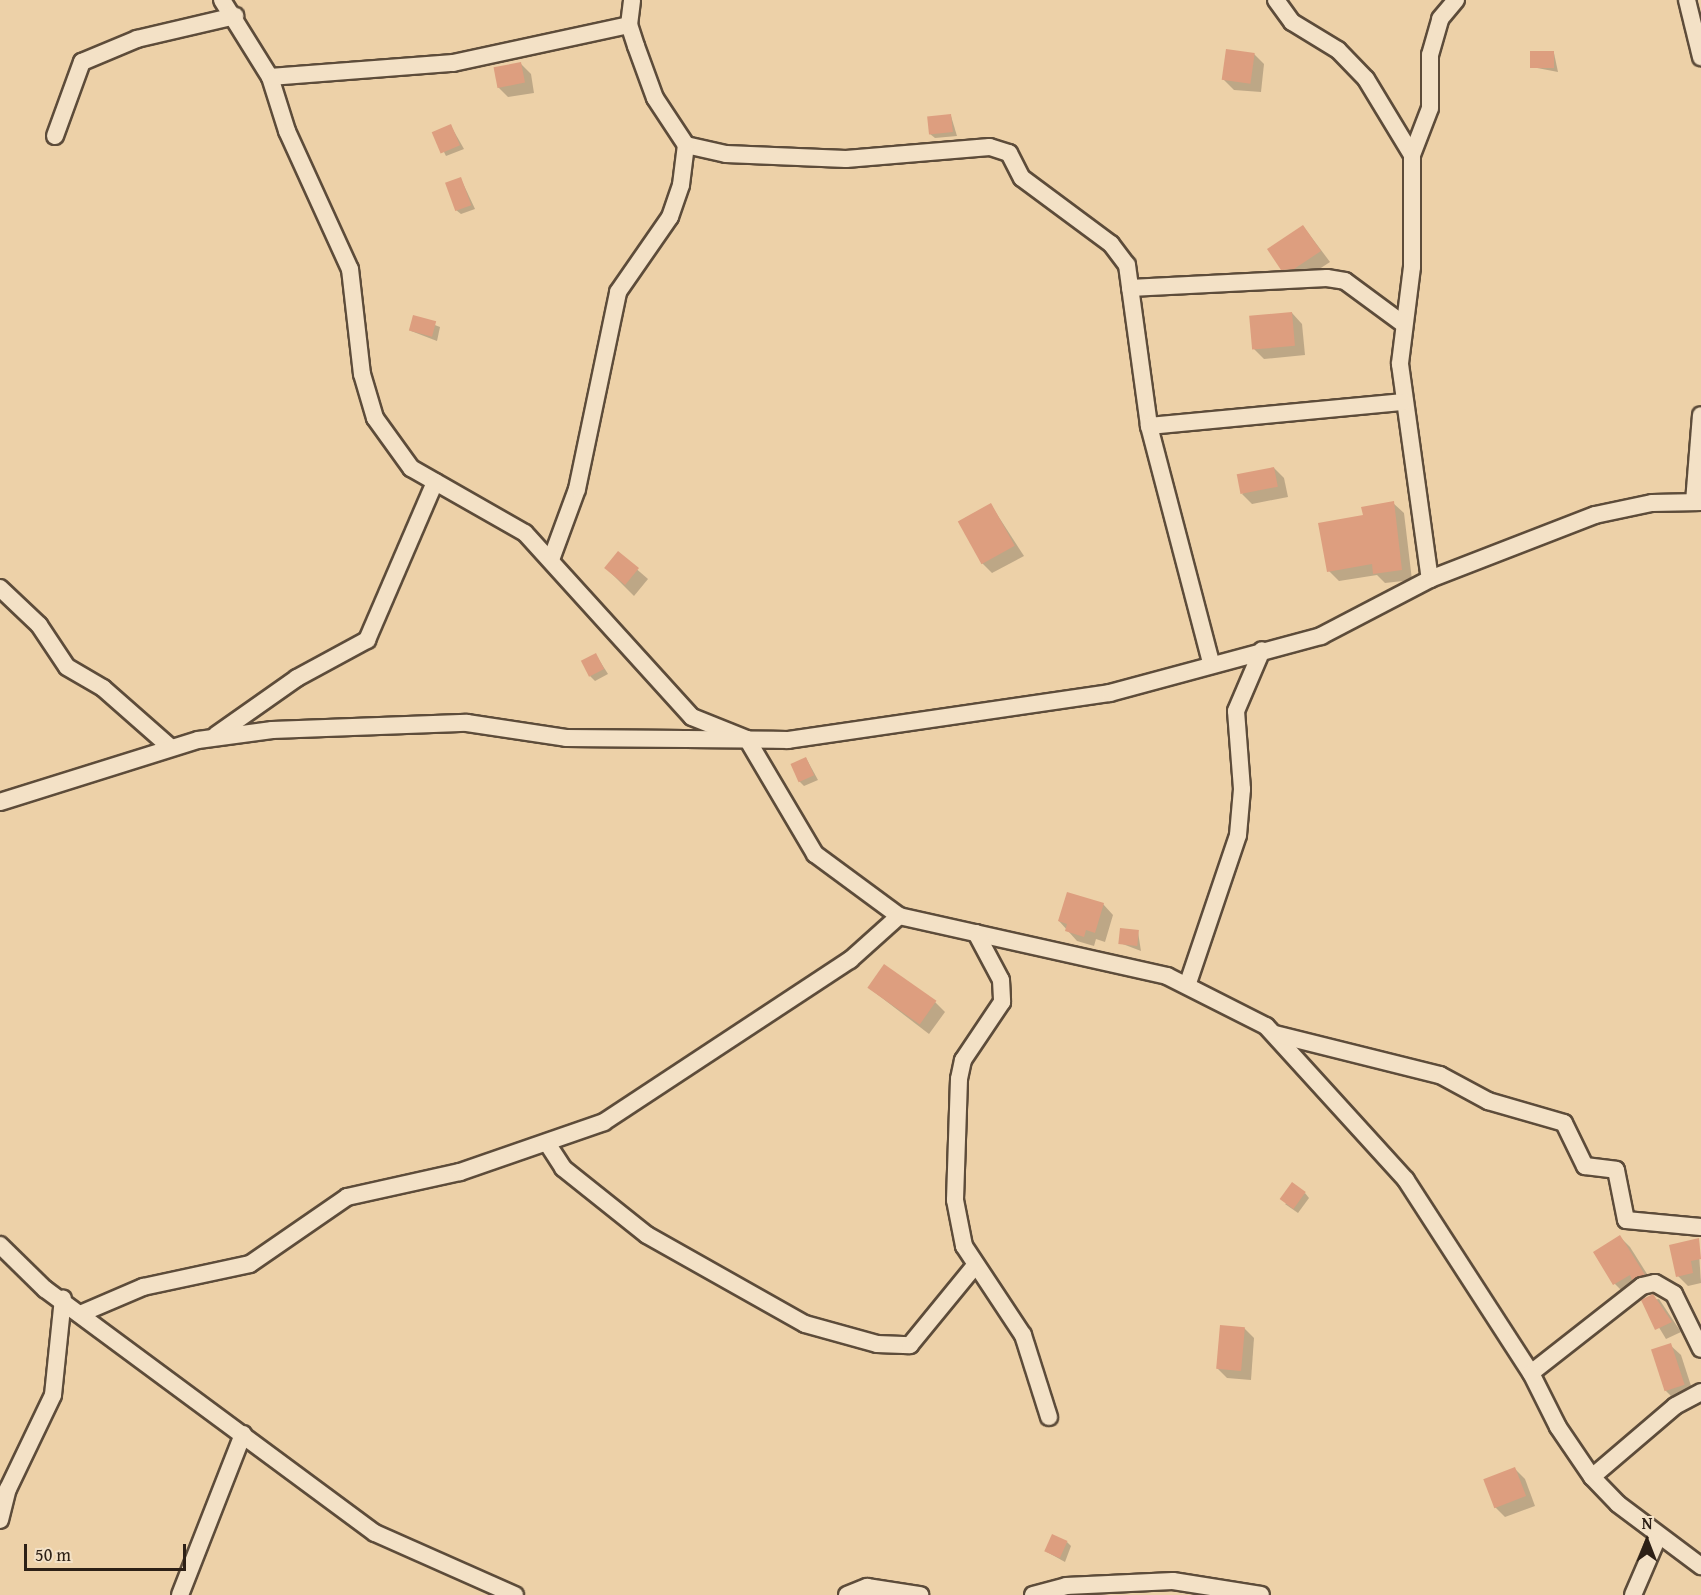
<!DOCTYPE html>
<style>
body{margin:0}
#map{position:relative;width:1701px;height:1595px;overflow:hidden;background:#edd1a8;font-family:"Gentium Book Plus",serif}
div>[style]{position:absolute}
.shadow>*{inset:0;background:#0003}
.building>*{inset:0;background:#dd9e7f;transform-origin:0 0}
.roads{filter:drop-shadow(2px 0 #5d4c3a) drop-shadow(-2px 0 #5d4c3a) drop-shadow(0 2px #5d4c3a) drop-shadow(0 -2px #5d4c3a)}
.minor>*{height:16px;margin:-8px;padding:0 8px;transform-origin:8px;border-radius:8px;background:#f3e1c6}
span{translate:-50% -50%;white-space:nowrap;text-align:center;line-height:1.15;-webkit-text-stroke:5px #f3e1c6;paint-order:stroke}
.north{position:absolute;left:1617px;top:1511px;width:60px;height:60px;-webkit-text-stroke:4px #f3e1c6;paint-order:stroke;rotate:0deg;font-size:16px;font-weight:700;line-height:24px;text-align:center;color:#2d2016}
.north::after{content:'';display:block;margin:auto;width:21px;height:27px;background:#2d2016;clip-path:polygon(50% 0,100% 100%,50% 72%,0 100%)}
.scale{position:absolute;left:24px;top:1544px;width:162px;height:27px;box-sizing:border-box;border:3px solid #2d2016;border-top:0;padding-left:8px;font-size:18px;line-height:21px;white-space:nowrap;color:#2d2016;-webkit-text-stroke:4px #f3e1c6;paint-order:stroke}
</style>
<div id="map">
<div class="shadow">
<div style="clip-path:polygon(1554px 53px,1558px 72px,1532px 67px)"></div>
<div style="clip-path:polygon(1254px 54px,1264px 64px,1261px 92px,1234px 90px,1224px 80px)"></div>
<div style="clip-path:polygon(521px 64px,531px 74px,534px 93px,508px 97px,498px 87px)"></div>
<div style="clip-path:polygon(951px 116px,957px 136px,935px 138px,930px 134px)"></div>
<div style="clip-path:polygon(451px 126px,464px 149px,446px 156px,434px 132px)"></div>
<div style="clip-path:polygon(461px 179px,475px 209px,461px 214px,456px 210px)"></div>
<div style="clip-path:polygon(1303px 226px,1330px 262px,1304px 279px,1292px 279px,1282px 269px)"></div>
<div style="clip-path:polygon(1292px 313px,1302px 324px,1305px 355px,1264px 359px,1254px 349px)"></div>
<div style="clip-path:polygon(414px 317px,440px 327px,437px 341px,411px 331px)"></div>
<div style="clip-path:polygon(1274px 468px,1284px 478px,1288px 497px,1252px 504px,1242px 494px)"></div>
<div style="clip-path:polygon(1393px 503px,1404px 513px,1412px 580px,1385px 583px,1377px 575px,1339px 581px,1329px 571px,1364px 516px)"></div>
<div style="clip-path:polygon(991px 505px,1024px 556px,992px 573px,982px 563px)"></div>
<div style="clip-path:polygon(618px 553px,648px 579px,634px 596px,606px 568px)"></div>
<div style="clip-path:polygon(596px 655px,608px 674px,595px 681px,590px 676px)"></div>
<div style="clip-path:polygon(806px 758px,818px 780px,804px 786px,799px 781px)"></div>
<div style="clip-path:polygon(1103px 904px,1113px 915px,1105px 942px,1096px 939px,1094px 946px,1077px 941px,1059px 921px)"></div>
<div style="clip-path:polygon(1138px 932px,1141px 951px,1120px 943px)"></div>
<div style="clip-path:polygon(869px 988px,935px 1002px,945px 1012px,929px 1034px)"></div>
<div style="clip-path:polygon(1305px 1193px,1309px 1198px,1298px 1213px,1285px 1204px)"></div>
<div style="clip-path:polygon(1620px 1237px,1630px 1247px,1654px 1285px,1625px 1294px,1615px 1284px)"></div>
<div style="clip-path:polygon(1698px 1239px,1701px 1283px,1688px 1286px,1678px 1276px)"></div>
<div style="clip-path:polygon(1659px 1299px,1681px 1332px,1666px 1339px,1643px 1301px)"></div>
<div style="clip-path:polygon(1244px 1328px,1254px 1338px,1251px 1380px,1227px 1378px,1217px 1368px)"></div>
<div style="clip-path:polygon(1670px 1345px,1681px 1355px,1694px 1395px,1676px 1401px,1666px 1391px)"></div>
<div style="clip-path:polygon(1515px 1469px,1525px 1479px,1535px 1506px,1505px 1517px,1495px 1507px)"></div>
<div style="clip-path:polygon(1067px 1542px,1071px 1546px,1065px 1562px,1047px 1552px)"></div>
</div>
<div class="building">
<div style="left:1226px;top:49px;width:29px;height:31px;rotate:8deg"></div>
<div style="left:1530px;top:51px;width:24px;height:17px"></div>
<div style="left:521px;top:62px;width:21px;height:28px;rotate:79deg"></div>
<div style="left:951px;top:114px;width:18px;height:24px;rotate:84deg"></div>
<div style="left:451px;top:124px;width:23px;height:21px;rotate:67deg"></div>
<div style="left:461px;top:177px;width:30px;height:17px;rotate:70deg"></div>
<div style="clip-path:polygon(1303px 225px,1321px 251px,1294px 269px,1281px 270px,1267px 249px)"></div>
<div style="left:1292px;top:312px;width:34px;height:43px;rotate:85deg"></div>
<div style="left:413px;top:315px;width:24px;height:16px;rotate:15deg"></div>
<div style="left:1274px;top:467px;width:20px;height:38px;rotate:79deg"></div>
<div style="clip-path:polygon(1394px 501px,1402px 570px,1373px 574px,1372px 564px,1327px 572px,1318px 523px,1363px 515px,1361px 507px)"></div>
<div style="left:991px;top:503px;width:49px;height:38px;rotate:61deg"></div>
<div style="left:618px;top:551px;width:27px;height:22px;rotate:39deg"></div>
<div style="left:596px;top:653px;width:18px;height:17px;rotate:63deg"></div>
<div style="left:806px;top:757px;width:20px;height:17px;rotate:66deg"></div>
<div style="clip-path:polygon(1067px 892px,1104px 903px,1095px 933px,1086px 930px,1084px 937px,1065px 931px,1067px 924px,1058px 921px)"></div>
<div style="left:1120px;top:928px;width:19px;height:16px;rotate:6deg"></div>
<div style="left:884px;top:964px;width:64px;height:29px;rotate:35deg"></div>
<div style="left:1292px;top:1182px;width:17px;height:21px;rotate:36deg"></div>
<div style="clip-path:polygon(1620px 1235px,1645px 1275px,1632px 1280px,1630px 1275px,1613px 1285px,1593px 1252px)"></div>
<div style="clip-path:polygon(1699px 1238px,1701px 1259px,1691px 1261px,1693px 1273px,1676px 1277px,1669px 1245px)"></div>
<div style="clip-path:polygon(1653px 1294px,1672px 1322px,1655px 1330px,1641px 1300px)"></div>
<div style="left:1220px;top:1325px;width:25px;height:44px;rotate:5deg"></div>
<div style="left:1671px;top:1343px;width:44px;height:21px;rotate:72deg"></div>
<div style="left:1515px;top:1467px;width:31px;height:34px;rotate:69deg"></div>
<div style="left:1052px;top:1534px;width:17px;height:19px;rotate:24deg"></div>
</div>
<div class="roads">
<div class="minor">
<div style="left:222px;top:0;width:91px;rotate:58.1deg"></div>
<div style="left:270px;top:77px;width:57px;rotate:72.5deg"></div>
<div style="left:287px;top:131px;width:152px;rotate:65.5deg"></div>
<div style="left:350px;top:269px;width:106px;rotate:83.5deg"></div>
<div style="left:362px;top:374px;width:46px;rotate:73.5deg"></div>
<div style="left:375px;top:418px;width:62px;rotate:54.2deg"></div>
<div style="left:411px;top:468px;width:131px;rotate:29.7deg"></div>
<div style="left:525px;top:533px;width:248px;rotate:47.8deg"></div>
<div style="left:692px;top:717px;width:59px;rotate:21.8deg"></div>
<div style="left:747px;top:739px;width:134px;rotate:59.4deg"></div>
<div style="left:815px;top:854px;width:104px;rotate:36.4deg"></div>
<div style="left:899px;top:916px;width:275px;rotate:12.6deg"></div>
<div style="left:1167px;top:976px;width:111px;rotate:26.8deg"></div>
<div style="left:1266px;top:1026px;width:208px;rotate:47.7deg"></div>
<div style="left:1406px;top:1180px;width:230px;rotate:57.1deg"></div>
<div style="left:1531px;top:1373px;width:60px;rotate:63.4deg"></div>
<div style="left:1558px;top:1427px;width:60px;rotate:55.8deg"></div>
<div style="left:1592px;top:1477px;width:37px;rotate:46deg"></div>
<div style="left:1618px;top:1504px;width:104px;rotate:36.8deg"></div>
<div style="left:1276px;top:0;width:27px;rotate:54deg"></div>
<div style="left:1292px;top:22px;width:54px;rotate:31.3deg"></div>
<div style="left:1338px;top:50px;width:40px;rotate:46deg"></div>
<div style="left:1366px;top:79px;width:89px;rotate:58.8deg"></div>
<div style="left:1412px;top:155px;width:112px;rotate:90deg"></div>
<div style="left:1412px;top:267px;width:98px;rotate:97.1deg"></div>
<div style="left:1400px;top:364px;width:217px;rotate:82.1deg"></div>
<div style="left:1687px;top:0;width:59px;rotate:76.2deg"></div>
<div style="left:270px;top:77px;width:184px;rotate:-4.4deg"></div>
<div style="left:453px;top:63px;width:180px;rotate:-12.2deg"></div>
<div style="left:55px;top:136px;width:79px;rotate:-70deg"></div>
<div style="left:82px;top:62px;width:60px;rotate:-22.7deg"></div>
<div style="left:137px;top:39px;width:101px;rotate:-13.2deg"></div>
<div style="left:686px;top:145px;width:41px;rotate:12.7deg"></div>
<div style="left:726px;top:154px;width:120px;rotate:2.4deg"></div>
<div style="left:846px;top:159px;width:144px;rotate:-4.8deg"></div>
<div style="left:990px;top:147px;width:20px;rotate:18deg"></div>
<div style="left:1009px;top:153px;width:28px;rotate:63deg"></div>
<div style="left:1022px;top:178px;width:111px;rotate:36.6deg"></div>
<div style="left:1111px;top:244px;width:26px;rotate:53deg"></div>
<div style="left:1127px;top:265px;width:162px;rotate:82.2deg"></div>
<div style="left:1149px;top:426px;width:245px;rotate:75.3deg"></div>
<div style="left:1412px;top:155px;width:50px;rotate:-69deg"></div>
<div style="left:1430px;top:108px;width:53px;rotate:-90deg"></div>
<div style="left:1430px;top:55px;width:37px;rotate:-74deg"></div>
<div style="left:1440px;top:19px;width:25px;rotate:-50deg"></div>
<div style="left:1130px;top:288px;width:197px;rotate:-2.9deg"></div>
<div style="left:1327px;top:278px;width:18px;rotate:9deg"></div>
<div style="left:1345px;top:281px;width:71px;rotate:36.4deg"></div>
<div style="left:1149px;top:426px;width:256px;rotate:-5.4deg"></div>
<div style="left:1694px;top:502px;width:87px;rotate:-85.4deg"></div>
<div style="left:552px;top:557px;width:72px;rotate:-69.8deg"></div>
<div style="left:577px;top:489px;width:201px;rotate:-78.2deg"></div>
<div style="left:618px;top:292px;width:91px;rotate:-55.3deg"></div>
<div style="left:670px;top:217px;width:34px;rotate:-71deg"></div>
<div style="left:681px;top:185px;width:40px;rotate:-82.9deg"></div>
<div style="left:686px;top:145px;width:56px;rotate:-123.4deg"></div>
<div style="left:655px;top:98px;width:55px;rotate:-110.1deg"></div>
<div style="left:636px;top:46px;width:22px;rotate:-108deg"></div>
<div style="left:629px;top:25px;width:25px;rotate:-83deg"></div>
<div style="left:0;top:588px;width:54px;rotate:43.5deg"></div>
<div style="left:39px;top:625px;width:50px;rotate:56.3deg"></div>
<div style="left:67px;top:667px;width:42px;rotate:30.3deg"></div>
<div style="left:103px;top:688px;width:89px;rotate:41.4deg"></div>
<div style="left:216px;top:735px;width:99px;rotate:-35.1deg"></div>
<div style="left:297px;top:678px;width:80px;rotate:-28.5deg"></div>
<div style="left:367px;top:640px;width:172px;rotate:-66.7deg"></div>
<div style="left:0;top:802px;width:207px;rotate:-17.4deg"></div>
<div style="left:198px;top:740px;width:75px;rotate:-7.7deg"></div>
<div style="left:272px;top:730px;width:195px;rotate:-2.1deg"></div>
<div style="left:467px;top:723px;width:100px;rotate:8.6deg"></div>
<div style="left:566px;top:738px;width:222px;rotate:0.5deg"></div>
<div style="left:788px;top:740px;width:325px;rotate:-8.3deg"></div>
<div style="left:1110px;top:693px;width:219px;rotate:-15.1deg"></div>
<div style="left:1321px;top:636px;width:123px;rotate:-27.6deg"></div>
<div style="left:1430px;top:579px;width:177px;rotate:-21.2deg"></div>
<div style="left:1595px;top:515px;width:58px;rotate:-11.9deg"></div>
<div style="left:1652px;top:503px;width:49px;rotate:-1.2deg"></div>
<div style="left:976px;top:933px;width:53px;rotate:62deg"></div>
<div style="left:1001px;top:980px;width:22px;rotate:87deg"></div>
<div style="left:1002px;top:1002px;width:70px;rotate:123.9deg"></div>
<div style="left:963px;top:1060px;width:19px;rotate:102deg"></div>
<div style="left:959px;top:1079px;width:121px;rotate:91.9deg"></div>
<div style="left:955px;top:1200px;width:47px;rotate:78.9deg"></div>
<div style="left:964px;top:1246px;width:107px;rotate:56.5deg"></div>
<div style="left:1023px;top:1335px;width:86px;rotate:72.4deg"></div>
<div style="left:1188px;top:983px;width:156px;rotate:-71.3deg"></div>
<div style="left:1238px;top:835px;width:46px;rotate:-85deg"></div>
<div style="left:1242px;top:789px;width:78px;rotate:-94.4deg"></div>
<div style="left:1236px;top:711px;width:66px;rotate:-66.9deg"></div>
<div style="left:1275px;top:1034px;width:170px;rotate:14deg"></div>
<div style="left:1440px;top:1075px;width:55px;rotate:28.4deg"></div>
<div style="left:1488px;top:1101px;width:79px;rotate:16.1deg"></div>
<div style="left:1564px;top:1123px;width:48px;rotate:64deg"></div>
<div style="left:1585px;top:1166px;width:31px;rotate:7deg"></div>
<div style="left:1616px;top:1170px;width:51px;rotate:78.7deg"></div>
<div style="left:1626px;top:1220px;width:75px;rotate:5.3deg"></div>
<div style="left:547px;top:1143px;width:30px;rotate:57deg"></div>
<div style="left:563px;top:1168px;width:107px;rotate:38.6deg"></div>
<div style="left:647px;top:1235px;width:181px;rotate:29.4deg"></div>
<div style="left:805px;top:1324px;width:75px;rotate:15.5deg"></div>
<div style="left:877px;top:1344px;width:33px;rotate:2deg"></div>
<div style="left:910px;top:1345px;width:99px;rotate:-50.7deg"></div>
<div style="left:0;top:1245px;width:63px;rotate:44.4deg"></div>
<div style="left:45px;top:1289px;width:410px;rotate:36.5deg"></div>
<div style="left:375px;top:1533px;width:153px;rotate:23.9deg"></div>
<div style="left:80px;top:1314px;width:69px;rotate:-23.2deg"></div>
<div style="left:143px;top:1287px;width:109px;rotate:-12.1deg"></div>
<div style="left:250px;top:1264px;width:118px;rotate:-34.6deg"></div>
<div style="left:347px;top:1197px;width:116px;rotate:-12.5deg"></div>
<div style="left:460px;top:1172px;width:152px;rotate:-19.1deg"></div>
<div style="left:604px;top:1122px;width:295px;rotate:-33.4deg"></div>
<div style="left:850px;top:960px;width:66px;rotate:-41.9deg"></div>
<div style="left:1531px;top:1373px;width:141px;rotate:-38.1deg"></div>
<div style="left:1642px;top:1286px;width:13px;rotate:-13deg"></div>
<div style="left:1655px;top:1283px;width:22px;rotate:30deg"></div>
<div style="left:1674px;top:1294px;width:61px;rotate:63.9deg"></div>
<div style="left:1592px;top:1477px;width:109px;rotate:-40.5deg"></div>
<div style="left:1675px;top:1406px;width:30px;rotate:-28deg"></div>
<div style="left:0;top:1520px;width:32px;rotate:-76deg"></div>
<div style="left:8px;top:1489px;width:104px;rotate:-64.4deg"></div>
<div style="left:53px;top:1395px;width:97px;rotate:-84.1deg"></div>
<div style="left:180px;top:1595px;width:173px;rotate:-68.6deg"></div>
<div style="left:847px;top:1595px;width:22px;rotate:-22deg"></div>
<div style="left:867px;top:1587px;width:54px;rotate:8.6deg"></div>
<div style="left:1033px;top:1595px;width:34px;rotate:-15deg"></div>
<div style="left:1066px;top:1586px;width:107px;rotate:-2.7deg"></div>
<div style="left:1173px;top:1581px;width:89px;rotate:9deg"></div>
<div style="left:1633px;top:1595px;width:63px;rotate:-66.7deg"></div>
</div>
</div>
<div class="north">N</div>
<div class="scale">50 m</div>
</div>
